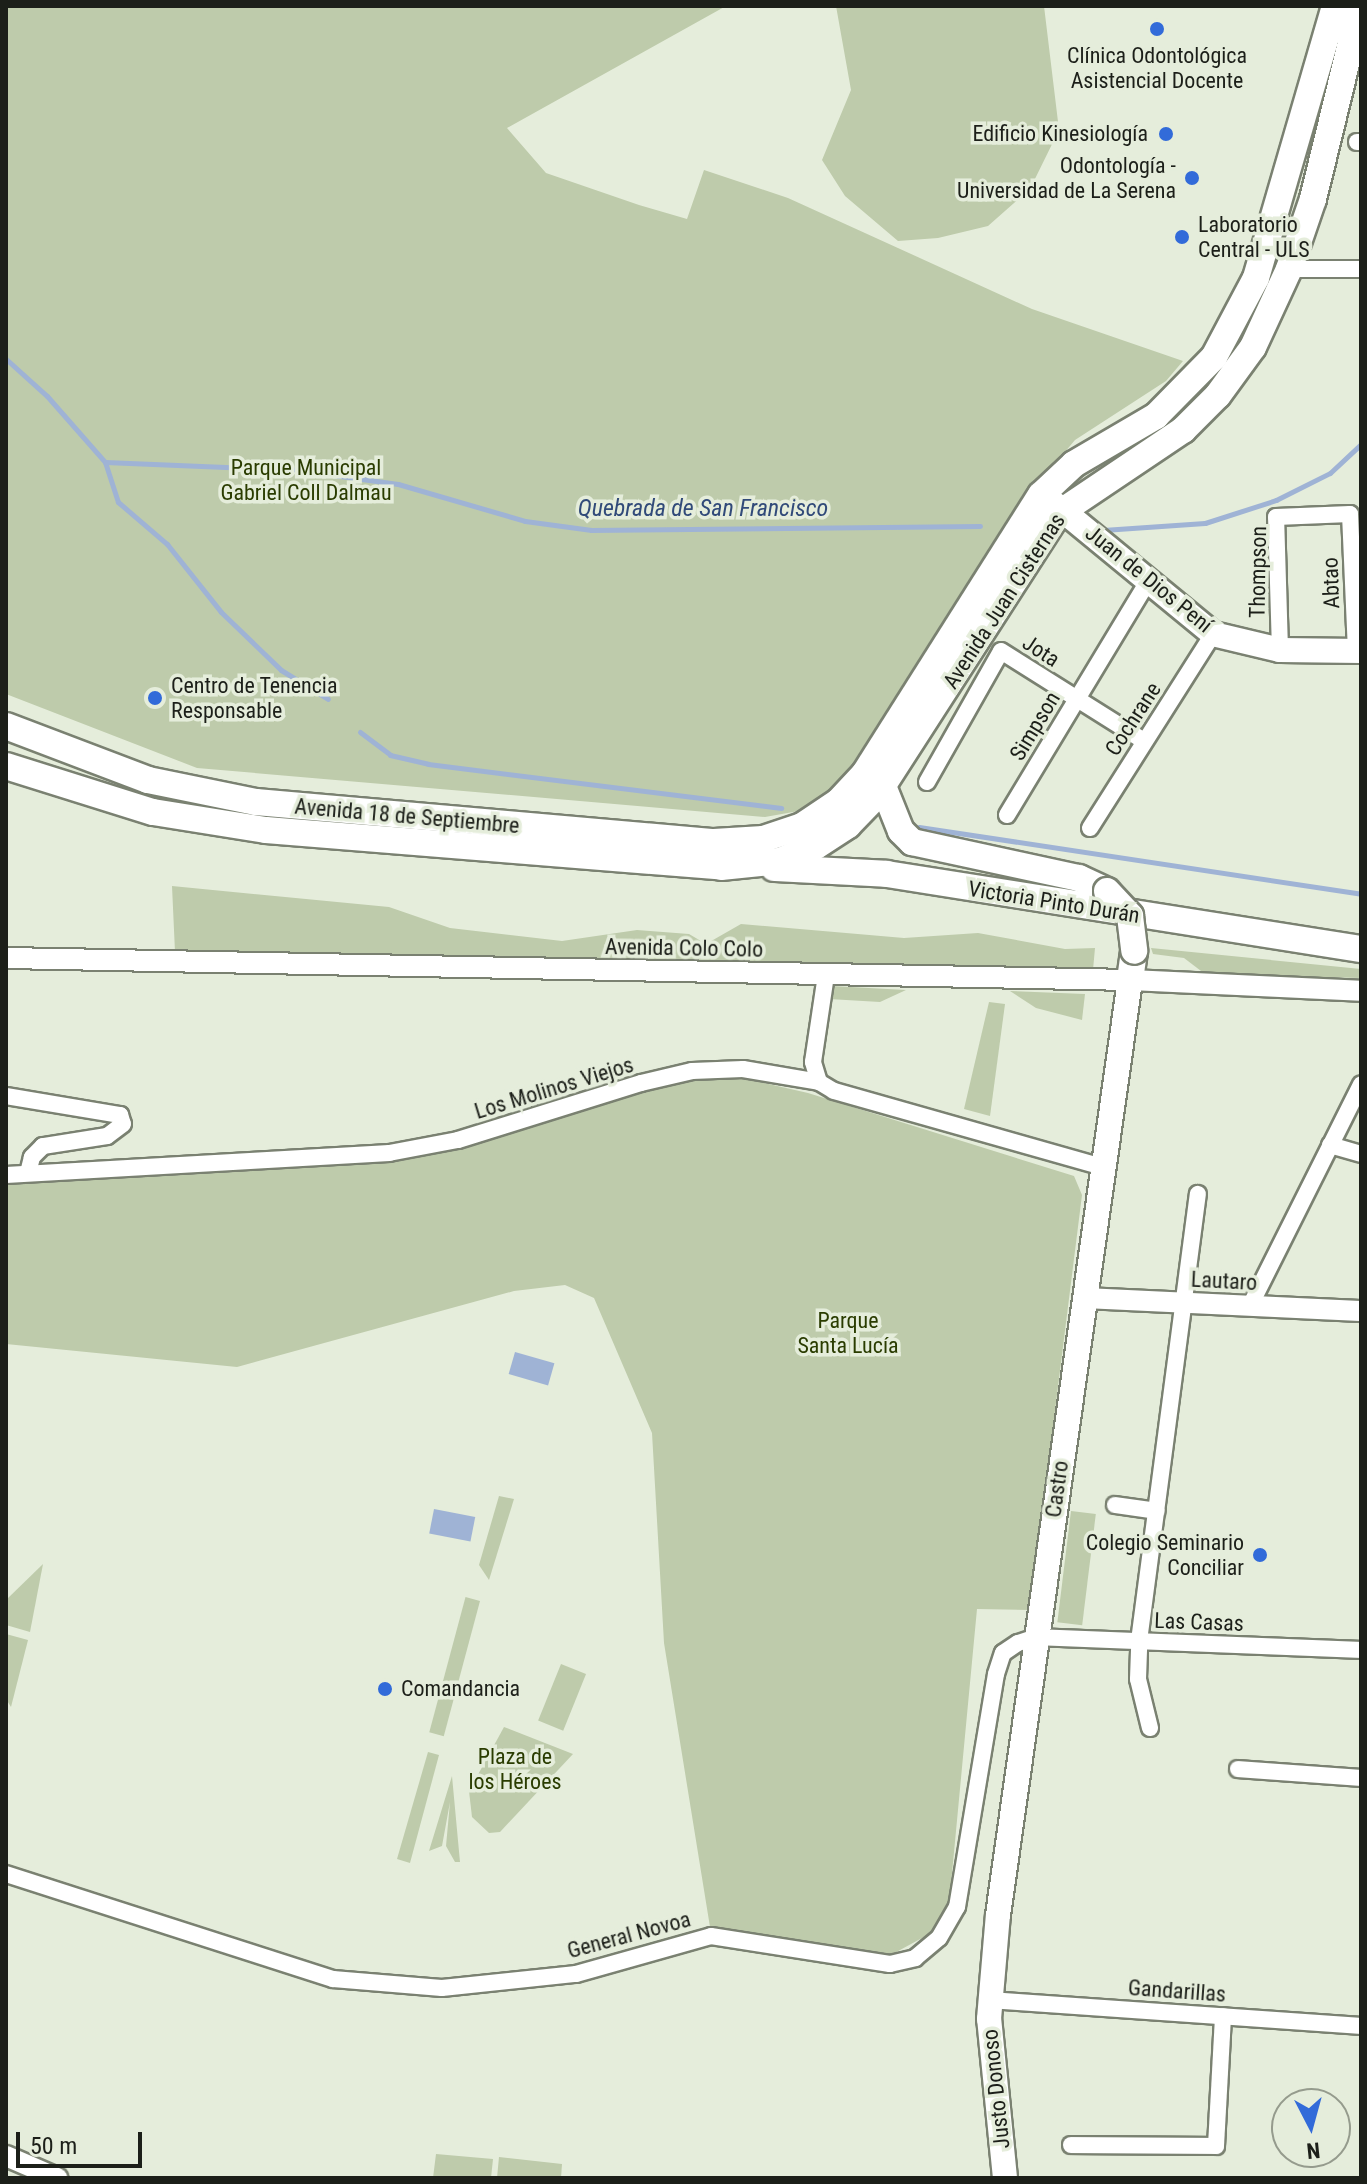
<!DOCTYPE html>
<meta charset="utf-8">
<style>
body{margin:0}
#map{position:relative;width:1367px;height:2184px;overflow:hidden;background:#e5eddb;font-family:"Roboto Condensed",sans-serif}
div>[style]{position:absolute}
.green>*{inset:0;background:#becbab;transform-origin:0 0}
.water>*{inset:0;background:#9fb3d5;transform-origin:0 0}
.stream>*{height:5px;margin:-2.5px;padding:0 2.5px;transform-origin:2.5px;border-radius:2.5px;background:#9fb3d5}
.roads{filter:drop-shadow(2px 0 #7a8171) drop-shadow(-2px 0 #7a8171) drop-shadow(0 2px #7a8171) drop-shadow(0 -2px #7a8171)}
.minor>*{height:16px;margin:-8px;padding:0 8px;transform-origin:8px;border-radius:8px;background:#fff}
.tertiary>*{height:20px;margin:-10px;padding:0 10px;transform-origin:10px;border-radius:10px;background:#fff}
.secondary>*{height:24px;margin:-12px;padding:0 12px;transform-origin:12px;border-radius:12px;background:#fff}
.primary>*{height:26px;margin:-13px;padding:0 13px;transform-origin:13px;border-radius:13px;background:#fff}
.bridges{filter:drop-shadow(2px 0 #7a8171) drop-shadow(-2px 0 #7a8171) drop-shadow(0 2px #7a8171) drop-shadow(0 -2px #7a8171)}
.primary-bridge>*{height:26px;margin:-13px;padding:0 13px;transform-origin:13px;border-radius:13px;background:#fff}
.dots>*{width:22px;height:22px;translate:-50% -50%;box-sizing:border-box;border:4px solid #e5eddb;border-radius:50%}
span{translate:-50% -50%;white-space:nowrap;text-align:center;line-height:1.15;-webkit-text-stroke:7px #e5eddb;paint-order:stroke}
.poi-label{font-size:22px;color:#1c1f19}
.right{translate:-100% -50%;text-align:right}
.left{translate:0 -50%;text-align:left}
.park-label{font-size:22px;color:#2a3c00}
.street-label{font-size:22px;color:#1c1f19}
.water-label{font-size:24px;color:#314a79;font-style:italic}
.frame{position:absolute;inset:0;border:8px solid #1c1f19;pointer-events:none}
.north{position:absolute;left:1271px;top:2088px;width:80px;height:80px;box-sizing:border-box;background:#e5eddb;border:2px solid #959b8d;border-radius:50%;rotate:174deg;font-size:22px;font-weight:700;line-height:32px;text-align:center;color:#1c1f19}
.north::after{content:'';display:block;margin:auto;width:28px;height:36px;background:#326bd9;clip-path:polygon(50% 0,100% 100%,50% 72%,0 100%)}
.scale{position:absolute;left:16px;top:2132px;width:126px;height:36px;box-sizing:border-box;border:4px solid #1c1f19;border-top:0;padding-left:10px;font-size:24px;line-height:28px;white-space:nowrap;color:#1c1f19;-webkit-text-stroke:6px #e5eddb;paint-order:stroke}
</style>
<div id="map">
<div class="green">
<div style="clip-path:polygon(6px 6px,726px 6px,507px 128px,546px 173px,639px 205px,687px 219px,704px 170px,788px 198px,1032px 309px,1183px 361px,1166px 381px,1075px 440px,1026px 498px,842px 785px,810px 809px,765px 817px,197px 768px,6px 694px)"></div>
<div style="clip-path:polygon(836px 6px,1044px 6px,1059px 130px,1030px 189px,988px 226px,938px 238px,898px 241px,845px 196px,822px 160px,851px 90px)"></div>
<div style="clip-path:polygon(172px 886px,389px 907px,450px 928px,562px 941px,637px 930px,689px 934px,706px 944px,741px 924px,904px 938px,978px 933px,1065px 949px,1095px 948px,1093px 970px,175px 952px)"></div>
<div style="clip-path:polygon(1151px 948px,1361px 969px,1361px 978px,1205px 974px,1184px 958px,1153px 954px)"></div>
<div style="clip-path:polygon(831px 986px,906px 990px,880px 1002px,829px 999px)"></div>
<div style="clip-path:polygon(1010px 991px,1085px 994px,1082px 1020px,1036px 1008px)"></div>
<div style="clip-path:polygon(989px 1002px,1005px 1004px,990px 1116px,964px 1109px)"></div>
<div style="clip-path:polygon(742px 1078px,808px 1093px,1074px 1176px,1082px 1195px,1030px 1610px,977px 1609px,949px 1905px,933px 1932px,889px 1956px,710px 1927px,664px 1643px,652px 1433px,594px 1298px,565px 1285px,514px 1291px,237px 1367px,6px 1344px,6px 1185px,390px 1163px,461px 1149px,644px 1092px,694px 1080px)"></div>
<div style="clip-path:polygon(499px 1496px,514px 1499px,489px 1580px,479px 1565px)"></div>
<div style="left:1071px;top:1511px;width:25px;height:112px;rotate:7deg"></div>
<div style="clip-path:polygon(43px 1564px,30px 1632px,6px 1625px,6px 1600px)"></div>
<div style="left:480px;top:1601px;width:140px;height:15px;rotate:105deg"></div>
<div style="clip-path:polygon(6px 1634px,28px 1640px,11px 1707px,6px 1699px)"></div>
<div style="left:561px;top:1664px;width:27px;height:61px;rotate:22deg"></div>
<div style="clip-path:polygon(504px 1727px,573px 1754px,500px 1832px,489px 1833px,472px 1817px,469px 1791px)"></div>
<div style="clip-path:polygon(428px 1752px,439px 1755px,410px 1863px,397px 1859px)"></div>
<div style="clip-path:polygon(452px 1776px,460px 1862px,455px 1862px,446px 1846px,450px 1802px,442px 1846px,429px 1851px)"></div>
<div style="clip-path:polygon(436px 2154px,493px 2159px,491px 2178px,433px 2178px)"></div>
<div style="clip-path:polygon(499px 2157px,562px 2164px,561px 2178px,497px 2178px)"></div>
</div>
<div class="water">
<div style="left:515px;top:1352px;width:41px;height:23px;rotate:16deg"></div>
<div style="left:434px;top:1509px;width:42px;height:25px;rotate:11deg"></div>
</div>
<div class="stream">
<div style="left:6px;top:359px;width:55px;rotate:42.1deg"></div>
<div style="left:47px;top:396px;width:88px;rotate:48.7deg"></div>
<div style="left:105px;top:462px;width:42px;rotate:72deg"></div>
<div style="left:118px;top:502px;width:65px;rotate:40.6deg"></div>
<div style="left:167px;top:544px;width:87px;rotate:51.5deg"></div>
<div style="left:221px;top:612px;width:83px;rotate:44deg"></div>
<div style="left:281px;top:670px;width:55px;rotate:31.7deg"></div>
<div style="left:105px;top:462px;width:164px;rotate:2.4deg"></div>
<div style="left:289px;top:469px;width:110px;rotate:7.8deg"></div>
<div style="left:398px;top:484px;width:132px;rotate:16.2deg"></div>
<div style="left:525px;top:521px;width:67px;rotate:7.8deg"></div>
<div style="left:591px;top:530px;width:389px;rotate:-0.6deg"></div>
<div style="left:1103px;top:530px;width:102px;rotate:-3.9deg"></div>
<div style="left:1205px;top:523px;width:75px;rotate:-17.9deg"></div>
<div style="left:1276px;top:500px;width:60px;rotate:-26.6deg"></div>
<div style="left:1330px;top:473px;width:42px;rotate:-43.1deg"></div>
<div style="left:360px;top:732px;width:38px;rotate:37deg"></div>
<div style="left:390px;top:755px;width:39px;rotate:13deg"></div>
<div style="left:428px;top:764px;width:356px;rotate:7.1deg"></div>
<div style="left:919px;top:827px;width:447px;rotate:8.6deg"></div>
</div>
<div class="roads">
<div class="minor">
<div style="left:1357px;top:142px;width:4px"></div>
<div style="left:1289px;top:269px;width:72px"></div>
<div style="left:1280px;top:650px;width:133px;rotate:-91.7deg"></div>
<div style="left:1276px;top:517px;width:74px;rotate:-2.3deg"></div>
<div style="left:1350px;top:514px;width:137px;rotate:87.5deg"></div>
<div style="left:927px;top:782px;width:150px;rotate:-60.5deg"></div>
<div style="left:1001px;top:651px;width:169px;rotate:32.2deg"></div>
<div style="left:1007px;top:815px;width:277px;rotate:-58.9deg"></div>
<div style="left:1090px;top:828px;width:230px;rotate:-57.6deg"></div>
<div style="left:819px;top:1082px;width:21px;rotate:-107deg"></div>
<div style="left:813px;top:1062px;width:88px;rotate:-81.5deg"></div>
<div style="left:6px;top:1096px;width:116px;rotate:9.5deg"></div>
<div style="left:120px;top:1115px;width:9px;rotate:72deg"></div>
<div style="left:123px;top:1124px;width:20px;rotate:143deg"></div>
<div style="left:107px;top:1136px;width:65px;rotate:171.1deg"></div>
<div style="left:43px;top:1146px;width:16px;rotate:135deg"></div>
<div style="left:32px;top:1157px;width:16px;rotate:104deg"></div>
<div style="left:1330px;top:1145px;width:32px;rotate:16deg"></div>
<div style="left:6px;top:1175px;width:384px;rotate:-3.3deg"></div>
<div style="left:389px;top:1153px;width:70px;rotate:-10.7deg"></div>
<div style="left:458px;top:1140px;width:192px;rotate:-17.3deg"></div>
<div style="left:641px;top:1083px;width:52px;rotate:-13.2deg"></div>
<div style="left:692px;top:1071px;width:51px;rotate:-2.2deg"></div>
<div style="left:743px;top:1069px;width:77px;rotate:9.7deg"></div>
<div style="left:819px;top:1082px;width:17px;rotate:31deg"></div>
<div style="left:834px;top:1091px;width:279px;rotate:15.8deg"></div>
<div style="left:1250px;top:1306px;width:248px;rotate:-63.4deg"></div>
<div style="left:1115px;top:1505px;width:42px;rotate:8.1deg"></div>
<div style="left:1150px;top:1728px;width:50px;rotate:-103.8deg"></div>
<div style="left:1138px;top:1679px;width:38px;rotate:-88deg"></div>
<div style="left:1139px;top:1641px;width:451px;rotate:-82.5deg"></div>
<div style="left:1238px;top:1769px;width:123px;rotate:4.2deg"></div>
<div style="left:6px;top:1874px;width:343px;rotate:17.8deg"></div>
<div style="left:333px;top:1979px;width:109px;rotate:4.7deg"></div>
<div style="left:442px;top:1988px;width:135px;rotate:-6deg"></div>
<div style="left:576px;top:1974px;width:140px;rotate:-15.7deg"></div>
<div style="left:711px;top:1936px;width:181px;rotate:8.9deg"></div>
<div style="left:890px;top:1964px;width:26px;rotate:-13deg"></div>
<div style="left:915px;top:1958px;width:31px;rotate:-40deg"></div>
<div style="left:939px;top:1938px;width:36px;rotate:-60deg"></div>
<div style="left:957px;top:1907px;width:236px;rotate:-80.5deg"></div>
<div style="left:996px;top:1674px;width:22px;rotate:-72deg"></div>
<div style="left:1003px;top:1653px;width:18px;rotate:-34deg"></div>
<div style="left:1018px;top:1643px;width:19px;rotate:-18deg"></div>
<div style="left:1036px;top:1637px;width:325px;rotate:2.3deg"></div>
<div style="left:990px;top:2000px;width:372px;rotate:4deg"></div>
<div style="left:1071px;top:2145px;width:145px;rotate:0.4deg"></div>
<div style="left:1216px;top:2146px;width:130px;rotate:-86.9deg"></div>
</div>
<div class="tertiary">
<div style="left:6px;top:958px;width:1124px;rotate:1.12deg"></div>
<div style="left:1130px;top:980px;width:231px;rotate:2.7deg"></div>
<div style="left:1084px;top:1298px;width:277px;rotate:2.7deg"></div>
<div style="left:6px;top:2156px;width:56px;rotate:23.3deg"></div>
</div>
<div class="secondary">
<div style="left:1050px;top:500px;width:211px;rotate:39.4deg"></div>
<div style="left:1213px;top:634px;width:69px;rotate:13.4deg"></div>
<div style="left:1280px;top:650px;width:81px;rotate:0.7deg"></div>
<div style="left:1005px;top:2178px;width:160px;rotate:-95.7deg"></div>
<div style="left:989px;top:2019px;width:104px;rotate:-85.1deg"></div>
<div style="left:998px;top:1915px;width:944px;rotate:-81.96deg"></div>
</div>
<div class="primary">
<div style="left:6px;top:726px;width:152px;rotate:20.8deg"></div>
<div style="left:148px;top:780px;width:110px;rotate:11.5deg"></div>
<div style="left:256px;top:802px;width:460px;rotate:5deg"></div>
<div style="left:714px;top:842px;width:49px;rotate:-3.5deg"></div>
<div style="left:763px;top:839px;width:41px;rotate:-18.4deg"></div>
<div style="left:802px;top:826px;width:43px;rotate:-33.7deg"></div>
<div style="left:838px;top:802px;width:40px;rotate:-47deg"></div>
<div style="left:865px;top:773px;width:329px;rotate:-57.7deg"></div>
<div style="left:1041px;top:495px;width:45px;rotate:-43.2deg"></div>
<div style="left:1074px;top:464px;width:95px;rotate:-30.3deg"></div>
<div style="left:1156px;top:416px;width:83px;rotate:-45.5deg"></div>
<div style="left:1214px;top:357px;width:89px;rotate:-62deg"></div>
<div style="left:1256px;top:278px;width:283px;rotate:-73.8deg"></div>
<div style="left:6px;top:766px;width:154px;rotate:17.4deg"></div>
<div style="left:153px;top:812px;width:114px;rotate:9.1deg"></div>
<div style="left:266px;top:830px;width:457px;rotate:4.6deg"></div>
<div style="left:721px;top:867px;width:59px;rotate:-5.8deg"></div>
<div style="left:780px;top:861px;width:39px;rotate:-23deg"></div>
<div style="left:816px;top:846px;width:38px;rotate:-33deg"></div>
<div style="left:848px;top:825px;width:40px;rotate:-46deg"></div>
<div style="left:876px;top:796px;width:336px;rotate:-57.2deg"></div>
<div style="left:1058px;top:514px;width:151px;rotate:-33.9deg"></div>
<div style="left:1183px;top:430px;width:49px;rotate:-45deg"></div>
<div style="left:1218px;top:395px;width:59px;rotate:-53.9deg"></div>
<div style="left:1253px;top:347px;width:86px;rotate:-65.2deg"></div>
<div style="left:1289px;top:269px;width:74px;rotate:-71.1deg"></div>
<div style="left:1313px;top:199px;width:199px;rotate:-76.3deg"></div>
<div style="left:883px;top:786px;width:48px;rotate:68.2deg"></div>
<div style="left:901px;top:831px;width:16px;rotate:45deg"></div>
<div style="left:912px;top:842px;width:171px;rotate:12.2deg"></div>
<div style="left:1079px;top:878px;width:31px;rotate:25deg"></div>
<div style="left:774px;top:868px;width:113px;rotate:3deg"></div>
<div style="left:887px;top:874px;width:480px;rotate:9deg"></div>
<div style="left:1130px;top:980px;width:29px;rotate:-82deg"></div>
</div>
</div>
<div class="bridges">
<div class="primary-bridge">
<div style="left:1107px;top:891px;width:34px;rotate:47deg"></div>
<div style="left:1130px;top:916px;width:35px;rotate:83deg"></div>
</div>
</div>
<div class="dots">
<div style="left:1157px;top:29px;background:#326bd9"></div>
<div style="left:1166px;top:134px;background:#326bd9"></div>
<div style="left:1192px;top:178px;background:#326bd9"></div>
<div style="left:1182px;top:237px;background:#326bd9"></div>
<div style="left:155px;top:698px;background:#326bd9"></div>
<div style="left:1260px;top:1555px;background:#326bd9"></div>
<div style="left:385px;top:1689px;background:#326bd9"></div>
</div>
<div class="poi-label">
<span style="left:1157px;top:68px">Clínica Odontológica<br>Asistencial Docente</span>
<span class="right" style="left:1148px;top:134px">Edificio Kinesiología</span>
<span class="right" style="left:1176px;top:178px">Odontología -<br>Universidad de La Serena</span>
<span class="left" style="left:1198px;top:237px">Laboratorio<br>Central - ULS</span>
<span class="left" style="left:171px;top:698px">Centro de Tenencia<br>Responsable</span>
<span class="right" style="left:1244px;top:1555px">Colegio Seminario<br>Conciliar</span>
<span class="left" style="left:401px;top:1689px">Comandancia</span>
</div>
<div class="park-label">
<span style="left:306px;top:480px">Parque Municipal<br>Gabriel Coll Dalmau</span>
<span style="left:848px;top:1333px">Parque<br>Santa Lucía</span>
<span style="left:515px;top:1769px">Plaza de<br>los Héroes</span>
</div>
<div class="street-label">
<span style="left:1258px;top:572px;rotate:-89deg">Thompson</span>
<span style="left:1149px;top:579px;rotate:39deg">Juan de Dios Pení</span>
<span style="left:1331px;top:583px;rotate:-92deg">Abtao</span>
<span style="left:1004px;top:601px;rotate:-57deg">Avenida Juan Cisternas</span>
<span style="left:1041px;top:651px;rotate:33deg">Jota</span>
<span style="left:1133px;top:719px;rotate:-57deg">Cochrane</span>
<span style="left:1035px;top:726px;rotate:-59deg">Simpson</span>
<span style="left:407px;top:816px;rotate:5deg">Avenida 18 de Septiembre</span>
<span style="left:1054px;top:902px;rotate:9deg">Victoria Pinto Durán</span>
<span style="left:684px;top:948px;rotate:1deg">Avenida Colo Colo</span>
<span style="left:554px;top:1088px;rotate:-17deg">Los Molinos Viejos</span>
<span style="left:1224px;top:1281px;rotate:3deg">Lautaro</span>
<span style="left:1057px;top:1489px;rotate:-82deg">Castro</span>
<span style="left:1199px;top:1622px;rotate:2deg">Las Casas</span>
<span style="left:629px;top:1935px;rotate:-15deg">General Novoa</span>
<span style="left:1177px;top:1991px;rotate:4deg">Gandarillas</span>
<span style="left:996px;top:2089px;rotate:-96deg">Justo Donoso</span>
</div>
<div class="water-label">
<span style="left:703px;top:509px">Quebrada de San Francisco</span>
</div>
<div class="frame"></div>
<div class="north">N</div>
<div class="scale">50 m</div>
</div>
